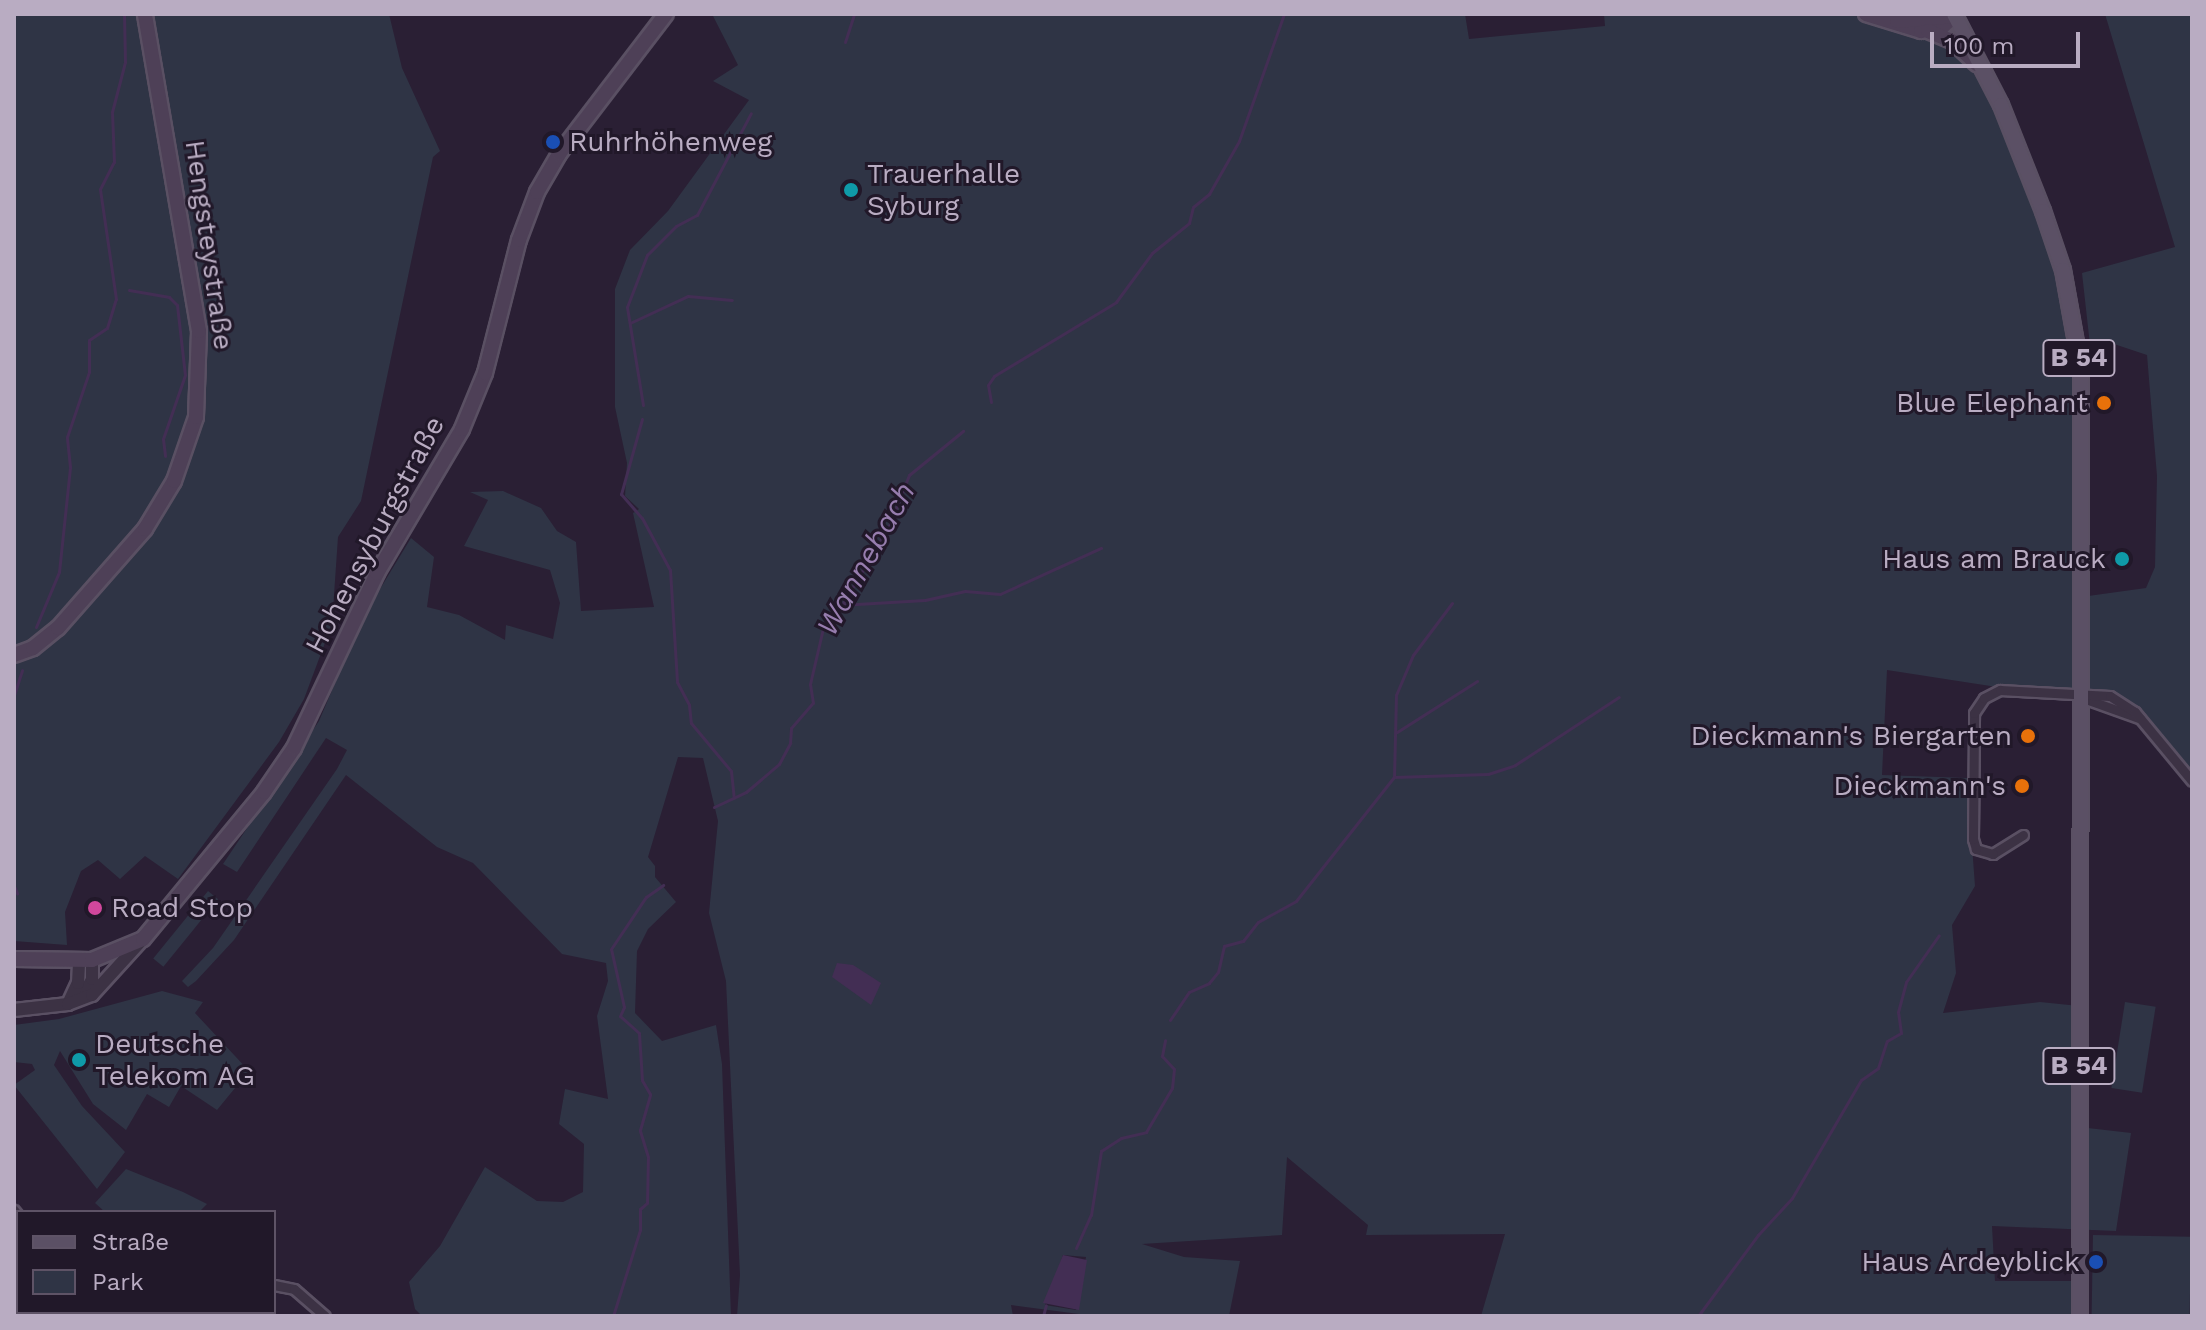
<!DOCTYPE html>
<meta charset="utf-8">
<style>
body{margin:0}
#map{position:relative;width:2206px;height:1330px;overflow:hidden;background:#2a1f34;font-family:"Work Sans",sans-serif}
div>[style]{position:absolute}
.green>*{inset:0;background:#2f3445;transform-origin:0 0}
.water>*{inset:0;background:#432e54}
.stream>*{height:3px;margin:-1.5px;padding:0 1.5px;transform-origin:1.5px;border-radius:1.5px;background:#432e54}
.roads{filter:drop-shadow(2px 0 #5a5063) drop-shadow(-2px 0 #5a5063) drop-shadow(0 2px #5a5063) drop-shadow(0 -2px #5a5063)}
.minor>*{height:9px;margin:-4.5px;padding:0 4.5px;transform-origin:4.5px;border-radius:4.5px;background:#3c3244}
.tertiary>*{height:12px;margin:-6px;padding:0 6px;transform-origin:6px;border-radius:6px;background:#3c3244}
.secondary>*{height:14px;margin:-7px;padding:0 7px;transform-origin:7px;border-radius:7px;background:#4e4057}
.primary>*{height:14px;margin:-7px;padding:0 7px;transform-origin:7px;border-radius:7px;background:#5b5065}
.dots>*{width:22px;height:22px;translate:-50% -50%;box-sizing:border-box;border:4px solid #211829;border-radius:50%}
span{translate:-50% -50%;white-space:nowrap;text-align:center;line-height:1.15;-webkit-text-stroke:6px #211829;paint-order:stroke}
.shield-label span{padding:2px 6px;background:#211829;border:2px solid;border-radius:6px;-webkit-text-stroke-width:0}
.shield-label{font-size:26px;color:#b9acc2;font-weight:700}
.poi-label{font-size:28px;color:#b9acc2}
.left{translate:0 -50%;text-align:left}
.right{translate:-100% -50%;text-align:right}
.street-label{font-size:28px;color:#b9acc2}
.water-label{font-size:30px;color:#977dae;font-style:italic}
.frame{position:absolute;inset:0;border:16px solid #b9acc2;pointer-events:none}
.legend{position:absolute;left:16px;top:1210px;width:260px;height:104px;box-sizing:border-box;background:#211829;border:2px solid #5e5366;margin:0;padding:10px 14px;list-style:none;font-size:24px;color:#b9acc2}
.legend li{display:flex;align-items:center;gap:16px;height:40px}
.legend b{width:40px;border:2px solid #5e5366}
.scale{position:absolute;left:1930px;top:32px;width:150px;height:36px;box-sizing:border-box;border:4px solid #b9acc2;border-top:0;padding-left:10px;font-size:24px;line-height:28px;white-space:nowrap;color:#b9acc2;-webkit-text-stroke:6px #211829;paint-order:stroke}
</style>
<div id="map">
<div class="green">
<div style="clip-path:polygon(14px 14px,389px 14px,402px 68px,440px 151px,433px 157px,361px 501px,338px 537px,332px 624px,304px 699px,279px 742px,178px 879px,145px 856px,120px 879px,98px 860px,81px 871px,65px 912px,67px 945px,14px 941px)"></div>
<div style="clip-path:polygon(evenodd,712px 14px,1465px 14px,1469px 39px,1605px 26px,1604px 14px,1866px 14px,1886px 21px,1955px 16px,2043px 211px,2081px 370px,2081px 597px,2146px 588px,2155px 567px,2157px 476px,2147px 355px,2108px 342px,2090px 345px,2082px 273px,2175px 247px,2105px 14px,2192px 14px,2192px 781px,2146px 726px,2110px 696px,2048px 695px,1887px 670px,1882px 775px,1967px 778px,1975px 886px,1952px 925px,1956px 973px,1943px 1013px,2040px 1002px,2079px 1006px,2079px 1127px,2131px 1133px,2116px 1231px,1992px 1226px,1995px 1281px,2081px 1281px,2080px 1316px,1481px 1316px,1505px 1234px,1366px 1235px,1368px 1225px,1287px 1157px,1282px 1235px,1142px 1244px,1184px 1257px,1240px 1261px,1229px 1316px,1094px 1316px,1011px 1305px,1013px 1316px,737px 1316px,740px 1275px,726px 981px,709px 913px,718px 821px,703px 758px,678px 757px,648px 857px,655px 866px,655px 877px,676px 902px,648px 929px,637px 951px,635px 1013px,662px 1041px,716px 1025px,722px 1064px,731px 1316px,422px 1316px,415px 1309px,409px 1282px,440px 1246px,485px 1167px,537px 1201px,563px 1202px,583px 1192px,584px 1144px,559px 1124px,565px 1089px,608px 1099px,597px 1016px,608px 981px,606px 963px,562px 954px,473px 863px,437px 847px,346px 775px,234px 940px,196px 981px,188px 987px,182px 981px,213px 948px,337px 769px,347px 750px,326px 738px,237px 872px,223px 864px,319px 721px,363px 617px,411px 538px,434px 557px,427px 607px,459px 615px,505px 640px,506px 625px,553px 639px,560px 603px,550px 570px,464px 546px,488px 500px,470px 492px,503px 491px,541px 508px,557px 531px,576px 542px,581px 611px,654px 607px,633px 513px,639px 509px,625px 496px,627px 463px,615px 407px,615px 289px,630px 250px,668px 211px,749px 100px,713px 81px,738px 65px,712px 14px,1063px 1255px,1086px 1257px,1076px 1310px,1045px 1305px,1063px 1255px)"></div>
<div style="left:208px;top:891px;width:13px;height:87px;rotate:39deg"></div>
<div style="clip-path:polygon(162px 991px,203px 1002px,195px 1013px,249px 1071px,217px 1110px,181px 1086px,169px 1107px,147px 1094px,126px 1130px,93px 1104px,60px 1051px,54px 1065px,82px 1106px,125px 1152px,97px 1189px,14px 1085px,35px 1070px,32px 1064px,14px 1062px,14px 1025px,59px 1019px)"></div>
<div style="left:2125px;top:1002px;width:31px;height:87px;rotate:9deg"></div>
<div style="clip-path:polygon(126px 1169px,183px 1192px,207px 1204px,199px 1212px,105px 1212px,95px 1203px)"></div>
<div style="left:2093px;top:1235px;width:98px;height:81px;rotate:1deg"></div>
</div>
<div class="water">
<div style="clip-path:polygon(837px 963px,853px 965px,881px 983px,871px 1005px,832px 977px)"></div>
<div style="clip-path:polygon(1063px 1255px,1087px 1260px,1079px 1310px,1043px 1303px)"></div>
</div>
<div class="stream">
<div style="left:845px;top:42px;width:29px;rotate:-72deg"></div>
<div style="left:129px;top:290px;width:41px;rotate:9.9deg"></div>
<div style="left:169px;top:297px;width:11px;rotate:45deg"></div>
<div style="left:177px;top:305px;width:70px;rotate:83.5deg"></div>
<div style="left:185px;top:375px;width:68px;rotate:109deg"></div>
<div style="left:163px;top:439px;width:17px;rotate:83deg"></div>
<div style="left:630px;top:323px;width:64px;rotate:-25deg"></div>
<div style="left:688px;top:296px;width:44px;rotate:5.2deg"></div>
<div style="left:991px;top:402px;width:17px;rotate:-100deg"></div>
<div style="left:988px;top:385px;width:11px;rotate:-56deg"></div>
<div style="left:994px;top:376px;width:143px;rotate:-31.2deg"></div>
<div style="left:1116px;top:302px;width:61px;rotate:-53.7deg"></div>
<div style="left:1152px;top:253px;width:48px;rotate:-39deg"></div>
<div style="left:1189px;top:223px;width:16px;rotate:-76deg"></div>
<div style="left:1193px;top:207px;width:21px;rotate:-39deg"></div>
<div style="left:1209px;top:194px;width:61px;rotate:-60.5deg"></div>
<div style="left:1239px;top:141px;width:135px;rotate:-70.5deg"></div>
<div style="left:643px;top:405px;width:99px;rotate:-99.3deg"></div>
<div style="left:627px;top:307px;width:56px;rotate:-69deg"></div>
<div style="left:647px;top:255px;width:41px;rotate:-45deg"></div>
<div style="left:676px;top:226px;width:24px;rotate:-28deg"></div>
<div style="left:697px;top:215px;width:115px;rotate:-62.1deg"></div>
<div style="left:642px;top:419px;width:78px;rotate:105.6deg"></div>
<div style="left:621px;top:494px;width:32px;rotate:49deg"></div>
<div style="left:642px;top:518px;width:59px;rotate:61.7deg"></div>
<div style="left:670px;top:570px;width:112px;rotate:86.4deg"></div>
<div style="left:677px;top:682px;width:26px;rotate:62deg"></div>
<div style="left:689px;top:705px;width:18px;rotate:84deg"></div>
<div style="left:691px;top:723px;width:62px;rotate:50.2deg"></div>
<div style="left:731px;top:771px;width:27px;rotate:84deg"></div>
<div style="left:840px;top:605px;width:85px;rotate:-3.4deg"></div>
<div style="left:925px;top:600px;width:41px;rotate:-12.7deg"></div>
<div style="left:965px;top:591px;width:35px;rotate:5deg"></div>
<div style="left:1000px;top:594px;width:111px;rotate:-24.5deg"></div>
<div style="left:36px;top:627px;width:60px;rotate:-67.3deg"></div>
<div style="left:59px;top:572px;width:106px;rotate:-84deg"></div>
<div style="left:70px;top:467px;width:30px;rotate:-96deg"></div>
<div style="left:67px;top:437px;width:69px;rotate:-71.3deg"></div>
<div style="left:89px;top:372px;width:32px;rotate:-90deg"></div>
<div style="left:89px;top:340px;width:22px;rotate:-34deg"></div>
<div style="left:107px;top:328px;width:30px;rotate:-73deg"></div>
<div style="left:116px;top:299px;width:111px;rotate:-98.3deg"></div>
<div style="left:100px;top:189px;width:30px;rotate:-63deg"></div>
<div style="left:114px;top:162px;width:50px;rotate:-92.3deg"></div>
<div style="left:112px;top:112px;width:52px;rotate:-75.4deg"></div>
<div style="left:125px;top:62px;width:48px;rotate:-91.2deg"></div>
<div style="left:14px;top:695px;width:26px;rotate:-72deg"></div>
<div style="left:1397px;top:732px;width:95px;rotate:-32.5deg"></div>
<div style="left:1394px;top:777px;width:94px;rotate:-1.8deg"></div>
<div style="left:1488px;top:774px;width:28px;rotate:-18deg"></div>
<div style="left:1515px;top:765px;width:124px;rotate:-33.2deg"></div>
<div style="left:1394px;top:777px;width:82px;rotate:-88.6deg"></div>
<div style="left:1396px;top:695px;width:43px;rotate:-67deg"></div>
<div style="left:1413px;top:655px;width:65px;rotate:-53.1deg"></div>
<div style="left:714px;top:807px;width:35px;rotate:-25deg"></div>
<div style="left:746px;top:792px;width:43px;rotate:-40.3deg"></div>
<div style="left:779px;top:764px;width:24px;rotate:-62deg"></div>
<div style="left:790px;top:743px;width:15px;rotate:-86deg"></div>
<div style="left:791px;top:728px;width:33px;rotate:-49deg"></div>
<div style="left:813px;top:703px;width:19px;rotate:-99deg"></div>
<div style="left:810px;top:684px;width:57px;rotate:-76.9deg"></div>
<div style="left:823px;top:628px;width:13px;rotate:-39deg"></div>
<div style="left:833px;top:620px;width:109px;rotate:-59.2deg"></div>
<div style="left:889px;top:526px;width:55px;rotate:-68.6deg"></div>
<div style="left:909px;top:475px;width:70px;rotate:-39.2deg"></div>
<div style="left:14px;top:853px;width:8px;rotate:90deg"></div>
<div style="left:14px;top:886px;width:8px;rotate:67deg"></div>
<div style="left:1170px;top:1020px;width:34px;rotate:-56deg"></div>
<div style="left:1189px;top:992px;width:22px;rotate:-24deg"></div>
<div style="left:1209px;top:983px;width:14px;rotate:-51deg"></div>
<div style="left:1218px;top:972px;width:27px;rotate:-77deg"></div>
<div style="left:1224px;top:946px;width:20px;rotate:-15deg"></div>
<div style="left:1243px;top:941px;width:24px;rotate:-52deg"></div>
<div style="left:1258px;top:922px;width:43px;rotate:-28.9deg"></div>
<div style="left:1296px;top:901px;width:158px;rotate:-51.7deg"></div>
<div style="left:1076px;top:1248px;width:36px;rotate:-66deg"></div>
<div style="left:1091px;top:1215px;width:65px;rotate:-81.1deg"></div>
<div style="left:1101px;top:1151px;width:24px;rotate:-33deg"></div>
<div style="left:1121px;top:1138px;width:26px;rotate:-13deg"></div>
<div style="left:1146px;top:1132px;width:51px;rotate:-59.4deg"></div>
<div style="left:1172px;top:1088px;width:19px;rotate:-84deg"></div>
<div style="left:1174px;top:1069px;width:18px;rotate:-133deg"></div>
<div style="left:1162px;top:1056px;width:16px;rotate:-79deg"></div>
<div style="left:613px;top:1316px;width:90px;rotate:-72.6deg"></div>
<div style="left:640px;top:1230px;width:21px;rotate:-90deg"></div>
<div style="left:640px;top:1209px;width:9px;rotate:-41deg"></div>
<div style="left:647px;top:1203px;width:46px;rotate:-88.8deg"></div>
<div style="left:648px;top:1157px;width:28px;rotate:-107deg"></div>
<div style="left:640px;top:1130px;width:37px;rotate:-74deg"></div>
<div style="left:650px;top:1094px;width:16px;rotate:-120deg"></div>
<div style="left:642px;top:1080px;width:47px;rotate:-93.7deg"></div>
<div style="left:639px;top:1033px;width:25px;rotate:-138deg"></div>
<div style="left:620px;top:1016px;width:10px;rotate:-66deg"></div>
<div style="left:624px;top:1007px;width:59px;rotate:-102.6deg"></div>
<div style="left:611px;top:949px;width:63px;rotate:-56.1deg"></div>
<div style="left:646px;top:897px;width:21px;rotate:-35deg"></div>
<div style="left:1043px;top:1316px;width:11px;rotate:-75deg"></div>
<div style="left:1698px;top:1316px;width:101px;rotate:-53.5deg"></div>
<div style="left:1758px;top:1235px;width:50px;rotate:-47.4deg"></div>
<div style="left:1792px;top:1198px;width:137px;rotate:-59.7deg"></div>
<div style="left:1861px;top:1080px;width:21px;rotate:-35deg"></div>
<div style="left:1878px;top:1068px;width:28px;rotate:-72deg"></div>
<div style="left:1887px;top:1041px;width:16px;rotate:-30deg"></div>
<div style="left:1901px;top:1033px;width:21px;rotate:-98deg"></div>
<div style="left:1898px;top:1012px;width:31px;rotate:-75deg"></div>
<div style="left:1906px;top:982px;width:57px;rotate:-54.9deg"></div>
</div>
<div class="roads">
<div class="minor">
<div style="left:2080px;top:697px;width:63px;rotate:19.6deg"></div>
<div style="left:2023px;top:835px;width:36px;rotate:148deg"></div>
<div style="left:1993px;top:854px;width:18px;rotate:-164deg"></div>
<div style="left:1976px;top:849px;width:10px;rotate:-107deg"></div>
<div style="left:1973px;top:839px;width:126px;rotate:-89.5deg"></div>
<div style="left:1974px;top:713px;width:18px;rotate:-56deg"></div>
<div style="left:1984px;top:698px;width:18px;rotate:-27deg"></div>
<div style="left:2000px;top:690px;width:110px;rotate:3.1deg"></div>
<div style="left:2110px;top:696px;width:30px;rotate:33deg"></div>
<div style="left:2135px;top:712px;width:89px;rotate:50.4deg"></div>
<div style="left:14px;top:1210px;width:6px;rotate:51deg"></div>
<div style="left:274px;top:1285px;width:20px;rotate:11deg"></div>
<div style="left:294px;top:1289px;width:41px;rotate:41.1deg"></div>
<div style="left:126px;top:1312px;width:8px;rotate:30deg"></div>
<div style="left:16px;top:1316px;width:6px;rotate:-45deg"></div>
<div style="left:238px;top:1316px;width:6px;rotate:-45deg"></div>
</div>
<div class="tertiary">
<div style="left:82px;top:998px;width:21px;rotate:-62deg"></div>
<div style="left:92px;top:979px;width:19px;rotate:-90deg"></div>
<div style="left:68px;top:1004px;width:23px;rotate:-65deg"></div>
<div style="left:78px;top:983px;width:22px;rotate:-87deg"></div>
<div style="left:14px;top:1010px;width:54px;rotate:-6.3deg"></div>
<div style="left:68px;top:1004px;width:26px;rotate:-21deg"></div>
<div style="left:92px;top:995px;width:76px;rotate:-47.7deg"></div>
</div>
<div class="secondary">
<div style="left:1866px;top:14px;width:58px;rotate:17.2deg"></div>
<div style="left:1921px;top:31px;width:23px;rotate:-13deg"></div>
<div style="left:1943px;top:26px;width:16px;rotate:-40deg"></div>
<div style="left:1897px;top:21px;width:58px;rotate:-4.9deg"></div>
<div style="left:1928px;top:31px;width:26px;rotate:23deg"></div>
<div style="left:1952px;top:41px;width:34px;rotate:43deg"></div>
<div style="left:14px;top:655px;width:20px;rotate:-20deg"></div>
<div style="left:33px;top:648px;width:32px;rotate:-39deg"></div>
<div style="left:58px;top:628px;width:132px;rotate:-48.7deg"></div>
<div style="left:145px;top:529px;width:56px;rotate:-58.9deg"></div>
<div style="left:174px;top:481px;width:68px;rotate:-71deg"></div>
<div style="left:196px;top:417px;width:86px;rotate:-88deg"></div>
<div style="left:199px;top:331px;width:322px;rotate:-99.7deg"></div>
<div style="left:14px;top:959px;width:78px;rotate:0.7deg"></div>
<div style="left:92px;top:960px;width:55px;rotate:-22.4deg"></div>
<div style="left:143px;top:939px;width:190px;rotate:-50.5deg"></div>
<div style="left:264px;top:792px;width:53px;rotate:-55.7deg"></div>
<div style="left:294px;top:748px;width:194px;rotate:-64.6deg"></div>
<div style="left:377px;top:573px;width:167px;rotate:-59.4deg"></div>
<div style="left:462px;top:429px;width:61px;rotate:-67.7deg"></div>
<div style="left:485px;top:373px;width:137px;rotate:-75.7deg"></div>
<div style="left:519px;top:240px;width:51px;rotate:-69.4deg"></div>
<div style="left:537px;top:192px;width:44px;rotate:-59.9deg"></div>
<div style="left:559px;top:154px;width:176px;rotate:-52.6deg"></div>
</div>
<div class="primary">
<div style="left:1954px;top:14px;width:102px;rotate:62.7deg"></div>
<div style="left:2001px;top:105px;width:114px;rotate:68.4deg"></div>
<div style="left:2043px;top:211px;width:62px;rotate:71.3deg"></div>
<div style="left:2063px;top:270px;width:102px;rotate:79.8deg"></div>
<div style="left:2081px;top:370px;width:946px;rotate:90.06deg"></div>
</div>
</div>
<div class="dots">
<div style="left:553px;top:142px;background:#1a4fb4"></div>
<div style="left:851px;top:190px;background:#0f9aa8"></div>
<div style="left:2104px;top:403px;background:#e8710a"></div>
<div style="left:2122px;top:559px;background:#0f9aa8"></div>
<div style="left:2028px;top:736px;background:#e8710a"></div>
<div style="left:2022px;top:786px;background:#e8710a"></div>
<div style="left:95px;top:908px;background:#d1479c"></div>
<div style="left:79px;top:1060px;background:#0f9aa8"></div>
<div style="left:2096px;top:1262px;background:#1a4fb4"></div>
</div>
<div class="shield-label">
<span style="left:2079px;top:358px">B 54</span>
<span style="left:2079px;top:1066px">B 54</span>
</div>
<div class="poi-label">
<span class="left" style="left:569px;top:142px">Ruhrhöhenweg</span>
<span class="left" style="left:867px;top:190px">Trauerhalle<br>Syburg</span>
<span class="right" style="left:2088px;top:403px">Blue Elephant</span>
<span class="right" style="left:2106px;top:559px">Haus am Brauck</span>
<span class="right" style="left:2012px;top:736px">Dieckmann's Biergarten</span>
<span class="right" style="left:2006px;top:786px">Dieckmann's</span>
<span class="left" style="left:111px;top:908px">Road Stop</span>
<span class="left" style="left:95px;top:1060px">Deutsche<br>Telekom AG</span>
<span class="right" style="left:2080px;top:1262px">Haus Ardeyblick</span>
</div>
<div class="street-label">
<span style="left:209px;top:245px;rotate:82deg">Hengsteystraße</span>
<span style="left:375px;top:535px;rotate:-62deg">Hohensyburgstraße</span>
</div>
<div class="water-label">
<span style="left:866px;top:559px;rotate:-61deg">Wannebach</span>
</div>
<div class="frame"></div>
<ul class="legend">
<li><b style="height:10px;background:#5b5065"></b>Straße</li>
<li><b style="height:22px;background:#2f3445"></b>Park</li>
</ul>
<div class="scale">100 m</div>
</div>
